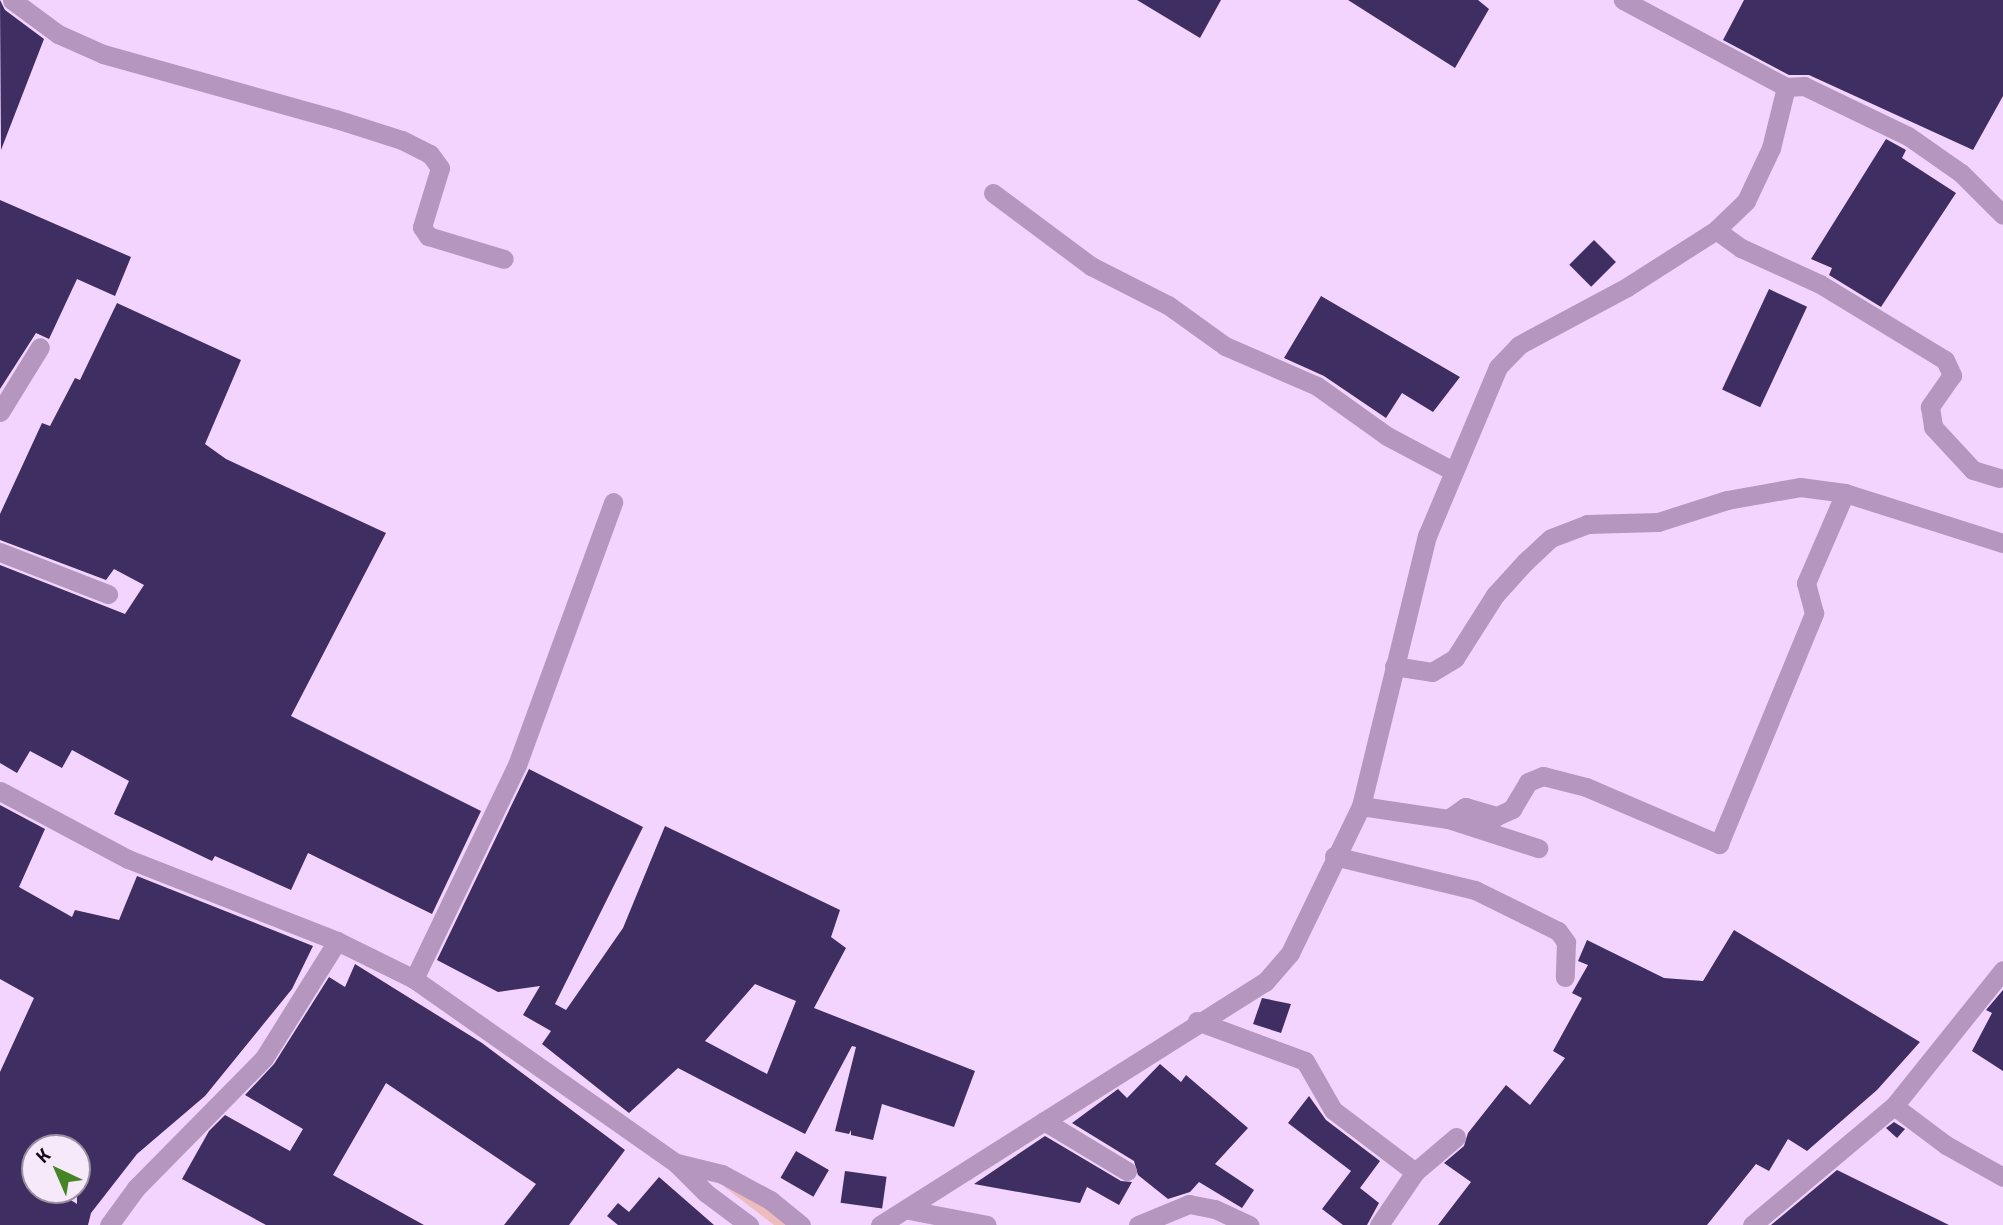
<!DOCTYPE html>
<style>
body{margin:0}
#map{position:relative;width:2003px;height:1225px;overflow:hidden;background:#f3d4fe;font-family:"Titillium Web",sans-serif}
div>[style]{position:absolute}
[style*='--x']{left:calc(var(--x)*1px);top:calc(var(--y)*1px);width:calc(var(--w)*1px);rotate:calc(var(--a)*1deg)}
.green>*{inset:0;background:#edbdbe}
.building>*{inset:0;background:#3f2e62;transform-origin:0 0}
.minor>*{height:19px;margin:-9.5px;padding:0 9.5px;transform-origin:9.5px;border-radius:9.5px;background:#b496bf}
span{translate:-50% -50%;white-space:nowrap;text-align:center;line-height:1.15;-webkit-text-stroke:7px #f5e9fa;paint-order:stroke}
.north{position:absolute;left:21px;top:1134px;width:70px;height:70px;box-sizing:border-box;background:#f5e9fa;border:2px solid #9b90a0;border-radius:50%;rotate:316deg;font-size:19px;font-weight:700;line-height:28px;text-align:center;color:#140a18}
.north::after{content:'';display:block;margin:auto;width:24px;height:32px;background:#468524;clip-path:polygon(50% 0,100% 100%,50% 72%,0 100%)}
</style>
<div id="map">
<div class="green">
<div style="clip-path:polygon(723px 1186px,765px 1205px,791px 1225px,774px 1225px)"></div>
</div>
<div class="building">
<div style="clip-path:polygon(0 0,5px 10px,44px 39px,1px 150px)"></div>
<div style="clip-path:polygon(1137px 0,1221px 0,1200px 38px)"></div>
<div style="clip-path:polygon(1348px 0,1478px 0,1489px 9px,1455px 68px)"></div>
<div style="clip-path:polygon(1744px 0,2003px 0,2003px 96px,1973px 150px,1809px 75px,1789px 75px,1723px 40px)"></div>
<div style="clip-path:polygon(1886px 139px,1906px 150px,1902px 158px,1956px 193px,1881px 307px,1829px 275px,1832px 268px,1811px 259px)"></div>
<div style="clip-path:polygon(0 200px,131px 257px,115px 296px,77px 279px,49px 339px,36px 333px,0 389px)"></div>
<div style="left:1594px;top:240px;width:31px;height:35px;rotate:45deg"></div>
<div style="left:1769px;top:289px;width:42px;height:111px;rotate:25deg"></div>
<div style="clip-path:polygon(1321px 296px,1460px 377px,1433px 412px,1402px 393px,1386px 418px,1324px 376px,1284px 358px)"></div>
<div style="clip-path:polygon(117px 303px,241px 360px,205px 444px,226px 459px,386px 533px,291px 716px,481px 811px,432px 914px,308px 853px,291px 890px,215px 856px,212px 861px,114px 814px,129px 781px,72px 750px,62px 768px,30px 751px,17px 773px,0 763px,0 565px,125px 614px,144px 585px,114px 569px,106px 580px,0 540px,0 514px,42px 423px,50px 426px,75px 378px,80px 380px)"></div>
<div style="clip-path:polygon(evenodd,529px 769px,643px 827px,555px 1004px,566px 1010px,623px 928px,665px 826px,840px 910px,831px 937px,846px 948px,814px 1008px,975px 1071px,954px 1127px,882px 1104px,873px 1140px,851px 1135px,851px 1130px,849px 1134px,835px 1131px,856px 1047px,852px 1046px,805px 1134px,678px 1068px,629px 1113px,542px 1044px,551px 1031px,523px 1015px,540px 986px,498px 992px,437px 960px,529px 769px,755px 984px,796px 1001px,767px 1074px,705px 1041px,755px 984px)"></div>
<div style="clip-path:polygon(evenodd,0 805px,45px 829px,19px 887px,72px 917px,75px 910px,119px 920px,137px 876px,313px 946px,292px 989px,205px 1096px,137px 1154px,91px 1213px,88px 1225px,0 1225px,0 1072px,34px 998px,0 979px,0 805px,35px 1148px,77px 1148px,77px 1204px,55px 1190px,35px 1190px,35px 1148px)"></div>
<div style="clip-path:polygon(1734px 930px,1920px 1042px,1877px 1090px,1807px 1151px,1788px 1139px,1769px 1171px,1756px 1164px,1707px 1225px,1438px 1225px,1471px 1182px,1444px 1163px,1464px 1146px,1468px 1133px,1506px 1085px,1530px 1105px,1565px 1058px,1553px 1051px,1582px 998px,1572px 993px,1588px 965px,1578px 961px,1587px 940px,1664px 978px,1703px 981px)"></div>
<div style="clip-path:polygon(355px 964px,482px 1043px,625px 1150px,569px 1225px,504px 1225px,536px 1184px,386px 1083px,333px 1175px,424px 1225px,266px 1225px,182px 1179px,209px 1131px,225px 1115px,290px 1151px,303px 1129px,245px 1095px,274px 1064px,329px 977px,345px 987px)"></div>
<div style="clip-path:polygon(2003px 990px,2003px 1071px,1972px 1051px,1992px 1013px,1986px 1010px)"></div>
<div style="clip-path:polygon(1262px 998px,1291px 1004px,1281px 1033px,1253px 1024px)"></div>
<div style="clip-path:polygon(1160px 1064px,1181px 1082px,1186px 1075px,1248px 1128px,1215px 1164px,1254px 1190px,1242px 1208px,1199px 1182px,1190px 1192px,1168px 1199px,1138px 1175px,1134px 1161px,1072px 1123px,1118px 1089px,1127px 1098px)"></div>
<div style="clip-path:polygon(1309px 1096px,1326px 1120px,1380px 1161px,1360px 1188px,1379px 1203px,1367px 1225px,1343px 1225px,1322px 1209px,1351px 1171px,1288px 1123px)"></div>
<div style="clip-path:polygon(1894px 1122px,1905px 1129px,1897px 1138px,1886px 1128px)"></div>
<div style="clip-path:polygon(1045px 1136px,1121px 1181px,1132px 1182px,1119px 1205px,1087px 1187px,1080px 1203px,974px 1184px)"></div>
<div style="left:796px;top:1151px;width:38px;height:31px;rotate:30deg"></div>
<div style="clip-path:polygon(1837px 1170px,1949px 1225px,1771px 1225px)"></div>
<div style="left:845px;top:1171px;width:42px;height:32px;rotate:8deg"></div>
<div style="clip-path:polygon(659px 1177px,714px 1225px,618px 1225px,607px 1216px,618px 1203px,629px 1212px)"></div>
</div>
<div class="minor">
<div style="--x:12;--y:0;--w:57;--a:36.5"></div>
<div style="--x:58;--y:34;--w:49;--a:24"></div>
<div style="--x:103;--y:54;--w:242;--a:15.6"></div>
<div style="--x:336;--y:119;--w:69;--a:17.7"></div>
<div style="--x:402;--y:140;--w:31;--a:27"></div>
<div style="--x:430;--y:154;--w:17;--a:54"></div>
<div style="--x:440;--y:168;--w:62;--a:107"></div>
<div style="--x:422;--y:227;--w:11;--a:56"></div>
<div style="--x:428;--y:236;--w:79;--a:16.8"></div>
<div style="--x:1786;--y:87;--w:18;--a:-3"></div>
<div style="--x:1804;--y:86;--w:115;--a:25.7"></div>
<div style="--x:1908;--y:136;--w:65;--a:34.9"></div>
<div style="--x:1961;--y:173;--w:59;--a:45"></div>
<div style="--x:993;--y:193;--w:122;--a:36.7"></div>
<div style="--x:1091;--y:266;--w:86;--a:26.9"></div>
<div style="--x:1168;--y:305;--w:70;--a:35.7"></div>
<div style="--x:1225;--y:346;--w:100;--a:23.5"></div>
<div style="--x:1317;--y:386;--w:86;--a:35.5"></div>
<div style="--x:1387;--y:436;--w:75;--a:27.9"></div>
<div style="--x:1716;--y:230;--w:31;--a:36"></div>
<div style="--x:1741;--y:248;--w:87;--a:24.5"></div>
<div style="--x:1820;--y:284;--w:146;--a:31.3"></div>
<div style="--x:1945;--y:360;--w:17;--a:65"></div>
<div style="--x:1952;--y:375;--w:39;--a:125"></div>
<div style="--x:1930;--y:407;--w:20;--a:81"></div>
<div style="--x:1933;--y:427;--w:59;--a:47.1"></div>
<div style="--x:1973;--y:470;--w:27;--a:17"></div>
<div style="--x:0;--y:412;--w:76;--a:-58.4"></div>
<div style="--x:0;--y:552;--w:116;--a:21.3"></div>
<div style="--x:1394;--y:666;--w:38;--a:9"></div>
<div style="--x:1432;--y:672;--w:27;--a:-31"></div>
<div style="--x:1455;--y:658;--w:75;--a:-57.6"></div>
<div style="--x:1495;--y:595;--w:45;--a:-47.7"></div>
<div style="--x:1525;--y:562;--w:35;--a:-43"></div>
<div style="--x:1551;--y:538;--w:39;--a:-21"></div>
<div style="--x:1587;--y:524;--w:71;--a:-1.6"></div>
<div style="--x:1658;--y:522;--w:72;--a:-17.7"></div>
<div style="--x:1727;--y:500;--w:74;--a:-10.1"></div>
<div style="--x:1800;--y:487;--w:45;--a:7.6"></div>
<div style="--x:1845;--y:493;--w:166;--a:17.6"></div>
<div style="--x:0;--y:791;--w:145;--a:28"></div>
<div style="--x:128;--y:859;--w:225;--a:21.4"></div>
<div style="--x:337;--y:941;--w:86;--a:26.3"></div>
<div style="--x:414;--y:979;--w:320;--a:35.1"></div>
<div style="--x:676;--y:1163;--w:42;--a:45"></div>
<div style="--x:706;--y:1193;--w:54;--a:36.7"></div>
<div style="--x:1361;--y:806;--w:88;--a:8.5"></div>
<div style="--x:1448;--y:819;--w:95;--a:17.9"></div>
<div style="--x:1448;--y:819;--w:21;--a:-35"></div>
<div style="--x:1465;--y:807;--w:33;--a:16"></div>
<div style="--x:1497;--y:816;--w:17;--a:-25"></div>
<div style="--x:1512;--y:809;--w:31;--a:-59"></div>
<div style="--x:1528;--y:782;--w:16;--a:-22"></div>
<div style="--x:1543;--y:776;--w:44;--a:14.3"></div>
<div style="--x:1586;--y:787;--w:145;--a:23.2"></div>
<div style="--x:1719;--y:844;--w:250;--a:-67.6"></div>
<div style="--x:1814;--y:613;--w:31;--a:-105"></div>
<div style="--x:1806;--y:583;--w:98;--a:-66.6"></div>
<div style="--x:1334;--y:856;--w:145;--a:13.6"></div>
<div style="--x:1475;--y:890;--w:93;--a:26.3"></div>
<div style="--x:1558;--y:931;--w:14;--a:54"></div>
<div style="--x:1566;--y:942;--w:35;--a:92"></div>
<div style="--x:414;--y:979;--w:237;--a:-64.3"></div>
<div style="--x:517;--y:765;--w:280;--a:-69.9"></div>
<div style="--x:1197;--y:1021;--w:115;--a:20.3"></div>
<div style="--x:1305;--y:1061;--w:56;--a:60.3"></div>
<div style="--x:1333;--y:1110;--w:103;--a:37.1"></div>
<div style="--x:1894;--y:1106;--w:65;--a:36.9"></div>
<div style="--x:1946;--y:1145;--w:65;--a:29.3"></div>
<div style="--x:1044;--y:1121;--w:97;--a:31.1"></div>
<div style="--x:677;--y:1163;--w:46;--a:13.7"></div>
<div style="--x:722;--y:1174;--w:55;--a:28.4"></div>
<div style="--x:770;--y:1200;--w:40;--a:39"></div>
<div style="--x:909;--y:1210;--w:79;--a:10.9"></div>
<div style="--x:109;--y:1225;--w:46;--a:-53.9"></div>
<div style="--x:136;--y:1188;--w:182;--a:-45.4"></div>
<div style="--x:264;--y:1058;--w:138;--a:-58"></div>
<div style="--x:880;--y:1225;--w:455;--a:-32.3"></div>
<div style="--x:1265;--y:982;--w:38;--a:-49"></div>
<div style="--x:1290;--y:953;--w:163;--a:-64.2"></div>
<div style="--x:1361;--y:806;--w:278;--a:-76.3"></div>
<div style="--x:1427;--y:536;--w:183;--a:-67.2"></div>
<div style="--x:1498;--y:367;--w:30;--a:-46"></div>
<div style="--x:1519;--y:345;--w:123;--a:-28.2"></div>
<div style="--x:1627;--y:287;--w:106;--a:-32.6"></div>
<div style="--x:1716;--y:230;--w:42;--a:-44"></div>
<div style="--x:1746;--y:201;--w:59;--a:-64.7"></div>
<div style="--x:1771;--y:148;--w:63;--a:-76.2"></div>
<div style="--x:1786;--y:87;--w:185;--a:-151.9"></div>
<div style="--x:1138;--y:1225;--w:55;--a:-22.4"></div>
<div style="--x:1189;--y:1204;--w:26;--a:11"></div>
<div style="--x:1215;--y:1209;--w:38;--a:25"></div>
<div style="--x:1379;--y:1225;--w:64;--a:-55.8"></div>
<div style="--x:1415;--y:1172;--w:54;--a:-40.5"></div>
<div style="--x:1752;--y:1225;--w:185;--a:-40"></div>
<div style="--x:1894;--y:1106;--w:174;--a:-51.3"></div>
</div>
<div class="north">K</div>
</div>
